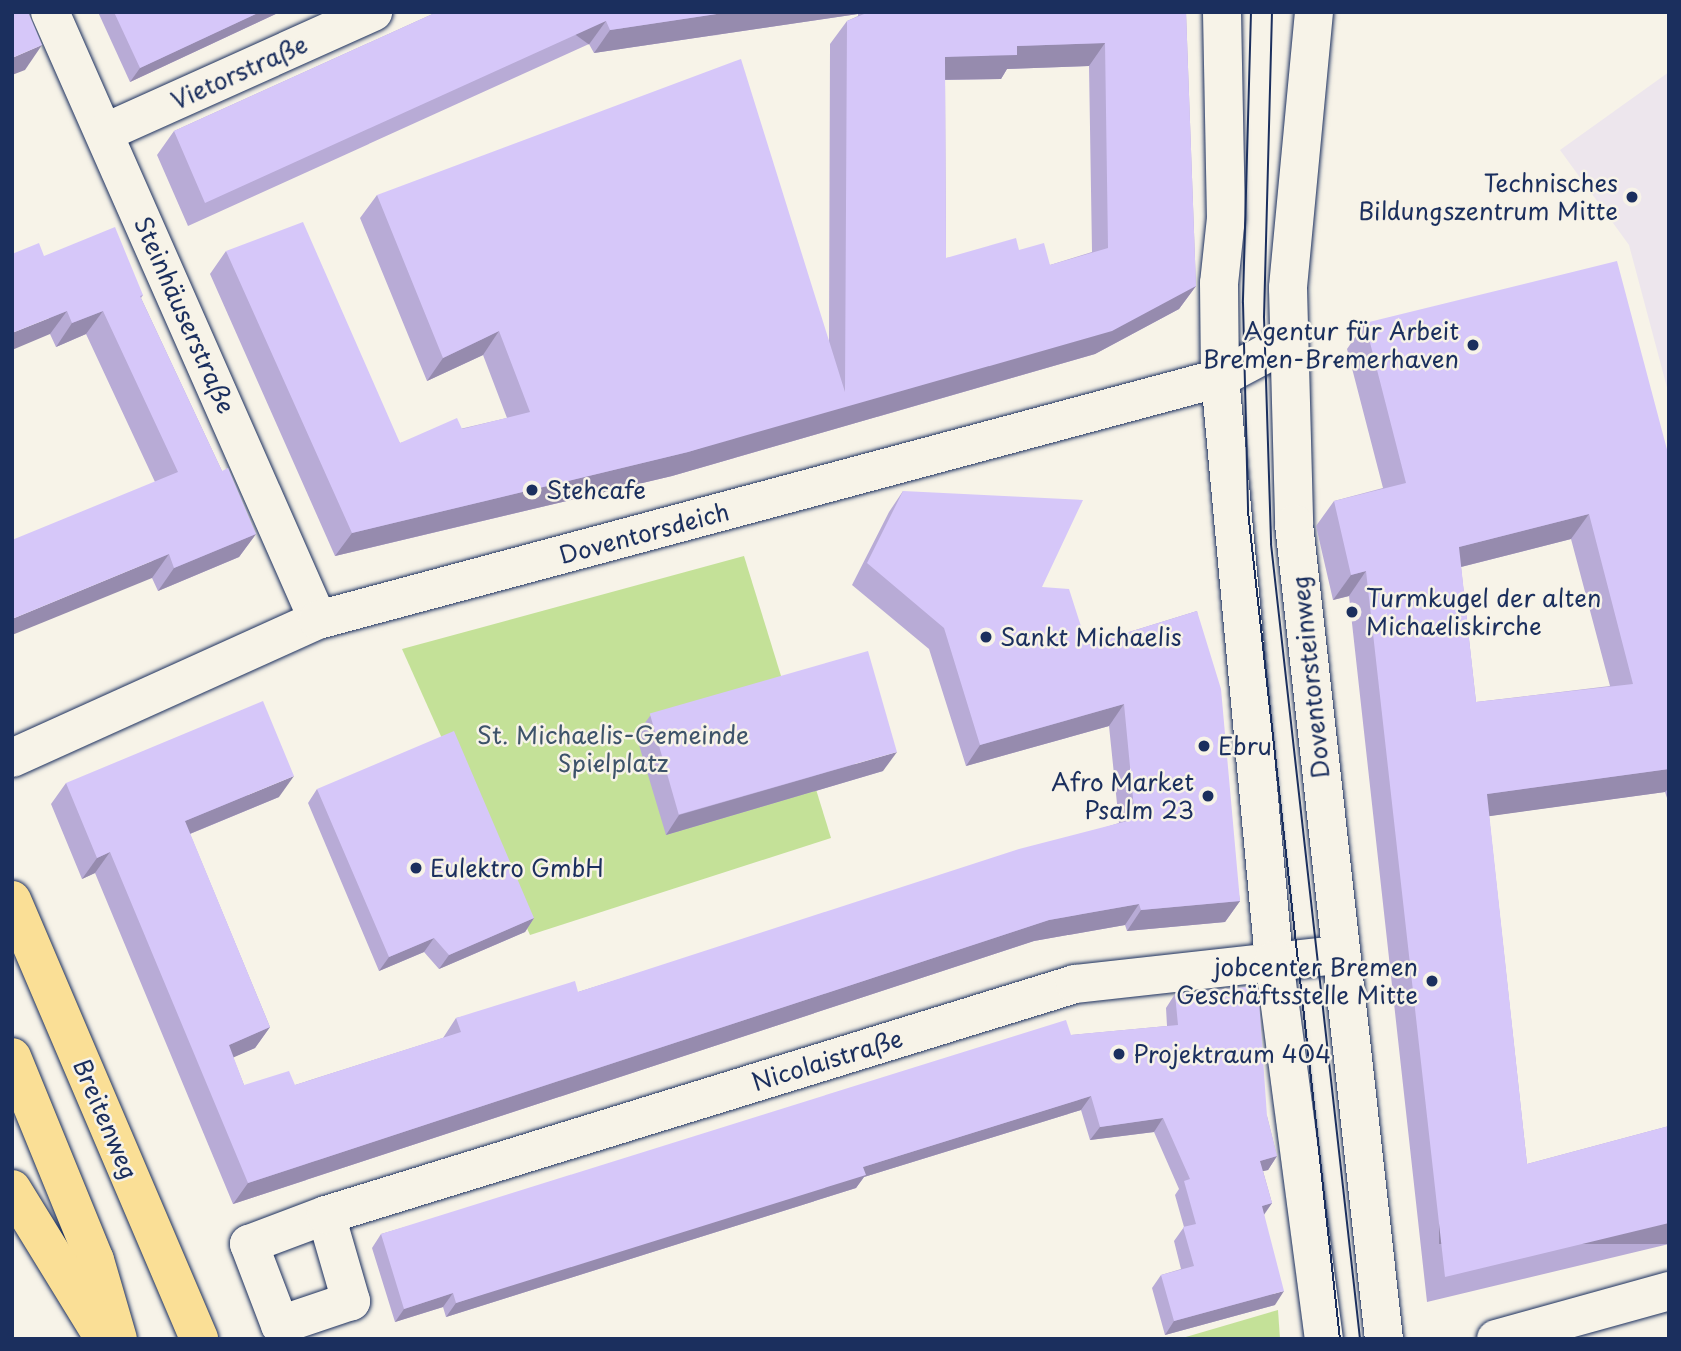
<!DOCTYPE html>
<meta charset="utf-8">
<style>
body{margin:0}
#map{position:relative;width:1681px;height:1351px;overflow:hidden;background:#f7f3e8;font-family:"Playpen Sans",sans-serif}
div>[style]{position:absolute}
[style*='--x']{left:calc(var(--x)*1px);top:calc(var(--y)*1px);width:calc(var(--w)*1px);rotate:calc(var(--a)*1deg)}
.built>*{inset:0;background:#ede6ed}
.green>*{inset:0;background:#c4e198}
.roads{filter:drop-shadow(0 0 2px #1b2f5e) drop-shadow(0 0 2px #1b2f5e)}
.minor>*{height:38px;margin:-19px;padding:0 19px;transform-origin:19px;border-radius:19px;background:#f7f3e8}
.tertiary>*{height:38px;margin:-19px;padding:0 19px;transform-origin:19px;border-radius:19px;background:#f7f3e8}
.trunk>*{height:38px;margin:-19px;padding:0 19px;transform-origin:19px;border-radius:19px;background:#fadf96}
.tram>*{height:2px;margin:-1px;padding:0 1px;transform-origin:1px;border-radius:1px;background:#1b2f5e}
.wall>*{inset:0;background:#b8abd6}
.shaded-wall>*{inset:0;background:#968bae;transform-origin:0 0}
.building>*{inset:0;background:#d6c7f9;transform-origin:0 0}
.dots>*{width:19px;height:19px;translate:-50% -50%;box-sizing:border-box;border:4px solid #f7f3e8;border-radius:50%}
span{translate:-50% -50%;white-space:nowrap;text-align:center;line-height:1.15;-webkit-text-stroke:5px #f7f3e8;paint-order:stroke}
.street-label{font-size:24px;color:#1b2f5e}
.poi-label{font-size:24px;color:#1b2f5e}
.right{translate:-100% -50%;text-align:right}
.left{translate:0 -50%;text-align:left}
.park-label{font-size:24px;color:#3d536a}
.frame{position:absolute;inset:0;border:14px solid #1b2f5e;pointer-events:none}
</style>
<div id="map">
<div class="built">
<div style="clip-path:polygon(1669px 72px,1669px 395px,1629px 245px,1560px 150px)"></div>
</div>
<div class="green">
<div style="clip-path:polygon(744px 556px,831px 838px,530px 935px,402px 649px)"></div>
<div style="clip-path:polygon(1278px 1310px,1280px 1339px,1179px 1339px)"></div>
</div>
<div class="roads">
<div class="minor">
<div style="--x:50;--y:12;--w:664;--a:66.21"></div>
<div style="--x:106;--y:132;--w:293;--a:-24.2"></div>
<div style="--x:12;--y:758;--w:336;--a:-24.3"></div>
<div style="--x:318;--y:620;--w:934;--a:-15.02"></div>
<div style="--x:1220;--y:378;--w:77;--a:-27.9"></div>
<div style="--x:326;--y:1215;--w:90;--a:73.8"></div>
<div style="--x:351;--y:1301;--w:75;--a:161.3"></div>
<div style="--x:280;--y:1325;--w:87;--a:-110.9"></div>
<div style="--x:249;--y:1244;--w:82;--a:-20.6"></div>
<div style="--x:326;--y:1215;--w:784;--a:-17.14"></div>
<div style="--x:1075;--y:984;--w:266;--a:-6.3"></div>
<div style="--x:1496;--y:1339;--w:180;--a:-15.5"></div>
</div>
<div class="tertiary">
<div style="--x:1222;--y:12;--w:206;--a:88.9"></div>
<div style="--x:1226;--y:218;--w:65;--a:96.1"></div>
<div style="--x:1219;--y:283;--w:95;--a:89.4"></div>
<div style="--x:1220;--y:378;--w:584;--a:84.7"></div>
<div style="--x:1274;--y:960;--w:382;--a:82.5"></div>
<div style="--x:1314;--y:12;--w:277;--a:95.4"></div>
<div style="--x:1288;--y:288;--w:236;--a:88.5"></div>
<div style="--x:1294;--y:524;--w:820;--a:83.7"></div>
</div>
<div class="trunk">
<div style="--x:12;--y:900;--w:477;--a:66.9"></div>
<div style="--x:12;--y:1057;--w:219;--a:67.8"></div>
<div style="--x:95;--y:1260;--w:82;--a:73.8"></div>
<div style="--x:12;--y:1189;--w:174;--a:58.4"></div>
</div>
</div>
<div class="tram">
<div style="--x:1251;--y:12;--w:291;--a:91.6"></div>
<div style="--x:1243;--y:303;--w:208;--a:88.6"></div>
<div style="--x:1248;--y:511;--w:833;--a:83.66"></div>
<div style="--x:1272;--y:12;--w:305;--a:91.5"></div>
<div style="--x:1264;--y:317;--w:227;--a:88.2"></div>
<div style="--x:1271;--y:544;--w:800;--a:83.61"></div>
</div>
<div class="wall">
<div style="clip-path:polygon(98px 12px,280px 12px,130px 82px)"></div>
<div style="clip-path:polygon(evenodd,437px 12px,1186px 12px,1196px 286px,1179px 309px,1095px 354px,672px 476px,335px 556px,210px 274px,226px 251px,400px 443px,507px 418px,483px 355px,427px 381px,360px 218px,377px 195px,829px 341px,830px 44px,847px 21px,858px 16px,858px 14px,594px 53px,589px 44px,188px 226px,157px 155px,174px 131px,437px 12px,1089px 66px,1092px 252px,1050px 265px,1019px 250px,946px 258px,945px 80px,1001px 79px,1007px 69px,1089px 66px)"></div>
<div style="clip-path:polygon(44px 256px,143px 295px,141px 298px,222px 471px,256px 534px,239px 557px,158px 591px,152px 578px,155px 482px,86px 334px,56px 347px,50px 334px)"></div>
<div style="clip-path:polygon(evenodd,1365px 323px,1669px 457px,1669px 804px,1665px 792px,1489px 816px,1527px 1164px,1669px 1126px,1669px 1244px,1427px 1302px,1349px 596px,1333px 600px,1316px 526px,1334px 501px,1383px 488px,1347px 349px,1365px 323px,1571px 539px,1610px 686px,1476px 702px,1461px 567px,1571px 539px)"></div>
<div style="clip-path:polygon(903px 491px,1042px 587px,1087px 645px,1197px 611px,1240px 901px,1225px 922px,1127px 931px,1125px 925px,1034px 941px,233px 1204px,95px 873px,82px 879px,51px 804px,66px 783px,279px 797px,190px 834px,270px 1027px,255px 1048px,233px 1057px,244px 1085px,295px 1085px,443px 1038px,456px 1018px,578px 992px,1119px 823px,1109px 726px,966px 766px,929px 649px,852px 585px,889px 512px)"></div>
<div style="clip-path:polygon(650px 716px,883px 771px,666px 835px,636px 735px)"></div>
<div style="clip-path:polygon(317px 789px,534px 918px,525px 932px,439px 969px,424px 952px,379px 971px,308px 803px)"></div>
<div style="clip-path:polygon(1175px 994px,1267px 1116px,1277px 1156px,1268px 1170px,1263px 1171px,1272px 1203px,1264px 1215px,1275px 1305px,1165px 1335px,1152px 1288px,1161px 1275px,1181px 1269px,1174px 1241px,1184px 1227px,1175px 1195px,1179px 1189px,1154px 1132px,1090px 1140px,1081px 1110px,864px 1177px,856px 1188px,446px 1317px,443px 1307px,395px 1322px,372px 1248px,381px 1234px,1071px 1035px,1167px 1026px,1166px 1008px)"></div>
</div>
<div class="shaded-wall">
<div style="clip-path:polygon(260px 12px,280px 12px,130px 82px,140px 68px)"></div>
<div style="clip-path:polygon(730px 12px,859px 12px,858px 14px,594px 53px,610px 30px)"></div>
<div style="left:606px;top:21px;width:29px;height:440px;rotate:126deg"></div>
<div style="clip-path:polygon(1105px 43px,1089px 66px,1007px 69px,1001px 79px,928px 80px,945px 57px,1017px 46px)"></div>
<div style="clip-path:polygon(42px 45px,25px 70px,12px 75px,12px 58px)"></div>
<div style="clip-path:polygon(1196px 286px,1179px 309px,1095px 354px,672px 476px,335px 556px,352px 533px,688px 452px)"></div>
<div style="clip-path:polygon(67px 311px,50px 334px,12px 350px,12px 333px)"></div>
<div style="clip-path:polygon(103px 311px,86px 334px,56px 347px,72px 323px)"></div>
<div style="clip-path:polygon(499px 331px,483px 355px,427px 381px,443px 358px)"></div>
<div style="clip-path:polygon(1589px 514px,1571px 539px,1441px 572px,1459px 547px)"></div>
<div style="clip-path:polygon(256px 534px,239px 557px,158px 591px,174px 568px)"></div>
<div style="clip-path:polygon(169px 554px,152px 578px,12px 635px,12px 619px)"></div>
<div style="clip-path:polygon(1366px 571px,1349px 596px,1333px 600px,1351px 575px)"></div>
<div style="clip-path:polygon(1124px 704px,1109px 726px,966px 766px,980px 745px)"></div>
<div style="clip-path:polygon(897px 752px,883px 771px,666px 835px,679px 815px)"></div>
<div style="clip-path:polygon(1669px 769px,1669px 788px,1665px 792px,1469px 819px,1487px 794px)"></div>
<div style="clip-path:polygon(294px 776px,279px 797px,170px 842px,185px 821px)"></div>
<div style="clip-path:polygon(110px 852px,95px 873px,82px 879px,97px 858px)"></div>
<div style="clip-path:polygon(1240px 901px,1225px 922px,1127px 931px,1141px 910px)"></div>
<div style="clip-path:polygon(1139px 904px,1125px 925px,1034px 941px,233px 1204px,248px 1183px,1049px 920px)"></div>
<div style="clip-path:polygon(534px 918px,525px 932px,439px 969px,449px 955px)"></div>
<div style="clip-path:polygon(434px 938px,424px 952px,379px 971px,389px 957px)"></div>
<div style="clip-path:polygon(270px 1027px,255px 1048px,214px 1066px,229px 1045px)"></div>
<div style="clip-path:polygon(1091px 1096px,1081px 1110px,864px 1177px,856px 1188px,446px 1317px,456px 1303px,863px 1167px)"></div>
<div style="clip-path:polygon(1163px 1118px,1154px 1132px,1090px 1140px,1100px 1127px)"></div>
<div style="clip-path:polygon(1277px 1156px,1268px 1170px,1251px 1174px,1260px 1161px)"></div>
<div style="clip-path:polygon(1272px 1203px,1262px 1217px,1262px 1206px)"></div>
<div style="left:1669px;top:1223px;width:21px;height:230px;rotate:90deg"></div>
<div style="clip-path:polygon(1284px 1291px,1275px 1305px,1165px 1335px,1174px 1321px)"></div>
<div style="clip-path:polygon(453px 1293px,443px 1307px,395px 1322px,404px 1309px)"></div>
</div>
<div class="building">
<div style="clip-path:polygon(12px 12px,28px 12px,42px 45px,12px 58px)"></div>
<div style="clip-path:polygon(114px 12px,260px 12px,140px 68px)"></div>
<div style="clip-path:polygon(437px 12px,730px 12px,610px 30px,606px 21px,205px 203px,174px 131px)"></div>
<div style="clip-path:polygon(evenodd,869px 12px,1186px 12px,1196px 286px,1112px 331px,688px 452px,352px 533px,226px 251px,303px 222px,400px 443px,457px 418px,462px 429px,530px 412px,499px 331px,443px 358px,377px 195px,741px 59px,845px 392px,847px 21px,869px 12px,1105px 43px,1108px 248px,1050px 265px,1044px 243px,1019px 250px,1016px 238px,946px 258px,945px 57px,1017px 55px,1017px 46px,1105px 43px)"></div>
<div style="clip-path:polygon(115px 227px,143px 295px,140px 296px,222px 471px,228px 468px,256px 534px,174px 568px,169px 554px,12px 619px,12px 540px,178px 472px,103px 311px,72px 323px,67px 311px,12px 333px,12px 254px,39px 243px,44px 256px)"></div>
<div style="clip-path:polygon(evenodd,1617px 261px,1669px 457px,1669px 769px,1487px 794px,1527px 1164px,1669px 1126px,1669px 1223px,1445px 1277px,1366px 571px,1351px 575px,1334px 501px,1406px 483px,1365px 323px,1617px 261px,1589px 514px,1633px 684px,1476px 702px,1459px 547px,1589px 514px)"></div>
<div style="clip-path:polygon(903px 491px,1083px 500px,1042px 587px,1069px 589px,1087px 645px,1197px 611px,1221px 689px,1240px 901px,1141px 910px,1139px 904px,1049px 920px,248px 1183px,110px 852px,97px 858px,66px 783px,263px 701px,294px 776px,185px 821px,270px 1027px,229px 1045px,244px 1085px,289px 1071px,295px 1085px,461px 1032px,456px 1018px,475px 1012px,575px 981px,578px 992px,1019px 849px,1135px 819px,1124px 704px,980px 745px,944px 628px,867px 563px)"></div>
<div style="left:868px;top:651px;width:105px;height:227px;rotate:74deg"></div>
<div style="clip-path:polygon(454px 731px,534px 918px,449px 955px,434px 938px,389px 957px,317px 789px)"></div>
<div style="clip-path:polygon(1258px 986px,1267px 1116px,1277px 1156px,1260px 1161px,1272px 1203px,1262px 1206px,1284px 1291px,1174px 1321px,1161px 1275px,1194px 1266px,1183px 1227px,1196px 1224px,1184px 1181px,1190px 1179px,1163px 1118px,1100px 1127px,1091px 1096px,863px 1167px,866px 1175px,456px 1303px,453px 1293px,404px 1309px,381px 1234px,1066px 1020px,1071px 1035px,1178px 1025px,1175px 994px)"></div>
</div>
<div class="dots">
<div style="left:1632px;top:197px;background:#1b2f5e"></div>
<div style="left:1473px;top:345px;background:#1b2f5e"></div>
<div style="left:532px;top:490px;background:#1b2f5e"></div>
<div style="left:1352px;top:612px;background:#1b2f5e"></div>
<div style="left:986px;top:637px;background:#1b2f5e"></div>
<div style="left:1204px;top:746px;background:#1b2f5e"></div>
<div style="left:1208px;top:796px;background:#1b2f5e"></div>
<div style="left:416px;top:868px;background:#1b2f5e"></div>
<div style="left:1432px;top:981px;background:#1b2f5e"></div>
<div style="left:1119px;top:1054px;background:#1b2f5e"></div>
</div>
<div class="street-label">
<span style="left:239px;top:72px;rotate:-24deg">Vietorstraße</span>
<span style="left:185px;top:315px;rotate:66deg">Steinhäuserstraße</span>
<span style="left:644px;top:533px;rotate:-15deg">Doventorsdeich</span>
<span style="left:1310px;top:677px;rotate:-96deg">Doventorsteinweg</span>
<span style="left:827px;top:1060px;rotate:-17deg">Nicolaistraße</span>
<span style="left:106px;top:1119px;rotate:67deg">Breitenweg</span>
</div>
<div class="poi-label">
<span class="right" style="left:1618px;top:197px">Technisches<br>Bildungszentrum Mitte</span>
<span class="right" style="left:1459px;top:345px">Agentur für Arbeit<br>Bremen-Bremerhaven</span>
<span class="left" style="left:546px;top:490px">Stehcafe</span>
<span class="left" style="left:1366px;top:612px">Turmkugel der alten<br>Michaeliskirche</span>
<span class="left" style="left:1000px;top:637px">Sankt Michaelis</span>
<span class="left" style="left:1218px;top:746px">Ebru</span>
<span class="right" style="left:1194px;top:796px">Afro Market<br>Psalm 23</span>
<span class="left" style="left:430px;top:868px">Eulektro GmbH</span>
<span class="right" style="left:1418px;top:981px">jobcenter Bremen<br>Geschäftsstelle Mitte</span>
<span class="left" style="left:1133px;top:1054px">Projektraum 404</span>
</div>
<div class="park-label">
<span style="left:613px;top:749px">St. Michaelis-Gemeinde<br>Spielplatz</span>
</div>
<div class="frame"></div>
</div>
